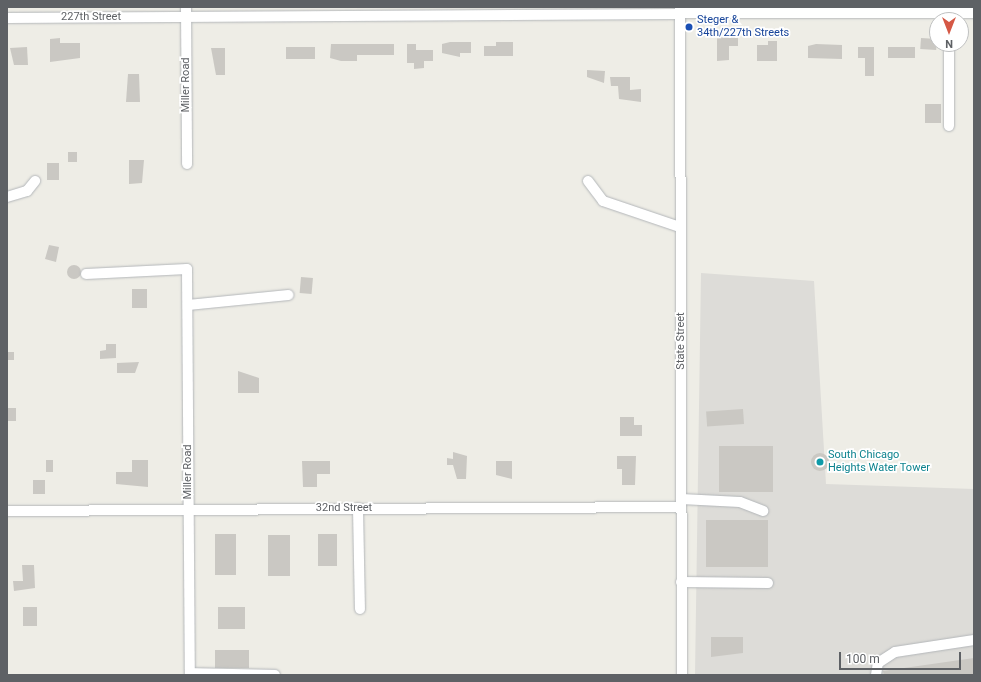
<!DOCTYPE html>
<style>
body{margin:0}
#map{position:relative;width:981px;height:682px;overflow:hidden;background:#eeede6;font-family:Roboto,sans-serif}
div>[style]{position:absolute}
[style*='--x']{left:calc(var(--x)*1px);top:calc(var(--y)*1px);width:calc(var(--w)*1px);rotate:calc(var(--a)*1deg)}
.industrial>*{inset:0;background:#dddcd8}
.building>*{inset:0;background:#cac8c3;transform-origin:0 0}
.round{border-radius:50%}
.roads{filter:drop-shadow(0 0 1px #b3b6b9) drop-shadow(0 0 1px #b3b6b9)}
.minor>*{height:10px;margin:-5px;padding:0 5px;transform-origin:5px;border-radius:5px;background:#fff}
.dots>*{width:11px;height:11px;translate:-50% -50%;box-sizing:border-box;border:2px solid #fff;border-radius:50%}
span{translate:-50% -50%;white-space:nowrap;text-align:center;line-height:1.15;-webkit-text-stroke:3.5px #fff;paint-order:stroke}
.street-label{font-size:11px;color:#5e6165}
.transit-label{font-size:11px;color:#164399}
.left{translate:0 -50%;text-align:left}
.culture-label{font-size:11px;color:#0d838f}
.frame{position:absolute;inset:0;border:8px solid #5e6165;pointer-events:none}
.north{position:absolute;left:929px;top:12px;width:40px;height:40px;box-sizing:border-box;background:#fff;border:1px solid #bfc0c1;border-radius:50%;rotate:180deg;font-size:11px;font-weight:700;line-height:16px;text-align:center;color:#5e6165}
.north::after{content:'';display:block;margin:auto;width:14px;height:18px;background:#d55845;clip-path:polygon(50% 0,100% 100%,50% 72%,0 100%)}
.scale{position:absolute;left:839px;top:652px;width:122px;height:18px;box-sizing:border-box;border:2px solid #5e6165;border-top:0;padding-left:5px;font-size:12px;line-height:14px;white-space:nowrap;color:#5e6165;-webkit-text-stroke:3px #fff;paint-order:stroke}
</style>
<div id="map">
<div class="industrial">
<div style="clip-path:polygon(701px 273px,814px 281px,826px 484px,974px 489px,974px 675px,695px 675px)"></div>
</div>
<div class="building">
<div style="clip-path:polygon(738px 36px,738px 46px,729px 46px,729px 60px,717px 61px,717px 37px)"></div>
<div style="clip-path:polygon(60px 38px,60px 43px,80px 43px,80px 58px,50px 62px,50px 39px)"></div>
<div style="left:921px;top:38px;width:16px;height:11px;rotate:4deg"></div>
<div style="clip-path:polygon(768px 41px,777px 41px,777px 61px,757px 61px,757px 45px,768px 45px)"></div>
<div style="clip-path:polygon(450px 42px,471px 42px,471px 53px,460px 53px,460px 57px,442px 53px,442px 44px)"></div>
<div style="clip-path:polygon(496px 42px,513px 42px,513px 56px,484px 56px,484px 46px,496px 46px)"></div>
<div style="clip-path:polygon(331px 44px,394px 44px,394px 55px,357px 55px,357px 61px,341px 61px,330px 58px)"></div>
<div style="clip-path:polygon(407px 44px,416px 44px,416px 50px,433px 50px,433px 61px,424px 61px,424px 68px,414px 69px,414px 63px,407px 63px)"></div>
<div style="clip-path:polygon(816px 44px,842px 45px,842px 59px,808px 58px,808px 46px)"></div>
<div style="clip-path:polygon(27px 47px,28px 65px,14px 65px,10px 48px)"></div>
<div style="left:286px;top:47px;width:29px;height:12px"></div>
<div style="clip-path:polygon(858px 47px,874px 47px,874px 76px,865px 76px,865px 58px,858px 58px)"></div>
<div style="left:888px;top:47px;width:27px;height:11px"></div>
<div style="clip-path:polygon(211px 48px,225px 48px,225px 75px,216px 75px)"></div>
<div style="clip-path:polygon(587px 70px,605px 71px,604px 83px,587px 77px)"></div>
<div style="clip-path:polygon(128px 74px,139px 74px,140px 102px,126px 102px)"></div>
<div style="clip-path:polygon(610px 77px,630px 77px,630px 90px,641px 89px,641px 102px,619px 99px,618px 86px,611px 86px)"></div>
<div style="left:925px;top:104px;width:16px;height:19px"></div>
<div style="left:68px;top:152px;width:9px;height:10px"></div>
<div style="clip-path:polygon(129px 160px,144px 160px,142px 183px,129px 184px)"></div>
<div style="left:47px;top:163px;width:12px;height:17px"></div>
<div style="clip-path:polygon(49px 245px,59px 247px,56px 262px,45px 259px)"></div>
<div class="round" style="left:67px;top:265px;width:14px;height:14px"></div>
<div style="left:301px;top:277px;width:12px;height:16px;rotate:5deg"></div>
<div style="left:147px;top:289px;width:19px;height:15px;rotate:90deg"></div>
<div style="clip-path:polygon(106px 344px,116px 344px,116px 358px,100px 359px,100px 351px,106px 350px)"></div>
<div style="left:7px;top:352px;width:7px;height:8px"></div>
<div style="clip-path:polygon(139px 362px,135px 373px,117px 373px,117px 363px)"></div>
<div style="clip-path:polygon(238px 371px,259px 378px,259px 393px,238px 393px)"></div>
<div style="left:7px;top:408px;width:9px;height:13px"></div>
<div style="left:743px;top:409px;width:15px;height:37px;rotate:86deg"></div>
<div style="clip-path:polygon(620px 417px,634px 417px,634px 425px,642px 425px,642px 436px,620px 436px)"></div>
<div style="left:773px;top:446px;width:46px;height:54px;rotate:90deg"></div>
<div style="clip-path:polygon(453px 452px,467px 456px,466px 479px,457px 479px,453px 465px,447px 465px,447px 458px,453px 459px)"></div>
<div class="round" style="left:811px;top:453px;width:18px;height:18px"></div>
<div style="clip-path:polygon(617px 456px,636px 456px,635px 485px,622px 485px,622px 469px,617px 469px)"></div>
<div style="left:46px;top:460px;width:7px;height:12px"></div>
<div style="clip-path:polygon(132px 460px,148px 460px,148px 487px,116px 484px,116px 472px,132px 472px)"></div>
<div style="clip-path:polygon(302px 461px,330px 461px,330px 474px,317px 474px,317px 487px,303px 487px)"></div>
<div style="clip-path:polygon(496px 461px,512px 461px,512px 479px,496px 475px)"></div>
<div style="left:33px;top:480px;width:12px;height:14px"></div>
<div style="left:768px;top:520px;width:47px;height:62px;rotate:90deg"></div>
<div style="left:215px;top:534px;width:21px;height:41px"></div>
<div style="left:318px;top:534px;width:19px;height:32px"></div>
<div style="left:268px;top:535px;width:22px;height:41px"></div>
<div style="clip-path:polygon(22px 565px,34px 565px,35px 588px,14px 591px,13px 581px,23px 581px)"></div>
<div style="left:23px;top:607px;width:14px;height:19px"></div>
<div style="left:218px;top:607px;width:27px;height:22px"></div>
<div style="clip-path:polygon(711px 637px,743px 637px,743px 653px,711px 657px)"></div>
<div style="left:249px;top:650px;width:18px;height:34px;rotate:90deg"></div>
<div style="clip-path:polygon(974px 658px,974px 675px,884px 675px,883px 671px)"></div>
</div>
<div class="roads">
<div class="minor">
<div style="--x:186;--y:7;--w:157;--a:89.6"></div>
<div style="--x:680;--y:7;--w:668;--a:89.83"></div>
<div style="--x:680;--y:13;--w:294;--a:0"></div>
<div style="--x:7;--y:18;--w:673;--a:-0.34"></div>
<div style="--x:949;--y:126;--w:82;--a:-90"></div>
<div style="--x:588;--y:181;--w:25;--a:53"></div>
<div style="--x:603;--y:201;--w:81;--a:18.7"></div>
<div style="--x:7;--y:197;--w:21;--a:-17"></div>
<div style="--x:27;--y:191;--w:13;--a:-51"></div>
<div style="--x:86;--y:274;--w:101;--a:-2.8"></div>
<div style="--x:187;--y:269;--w:406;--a:89.6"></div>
<div style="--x:188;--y:305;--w:101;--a:-5.7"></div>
<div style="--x:681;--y:499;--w:59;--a:2.9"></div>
<div style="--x:740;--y:502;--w:25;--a:21"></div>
<div style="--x:358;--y:508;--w:101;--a:88.9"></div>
<div style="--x:7;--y:511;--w:674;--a:-0.34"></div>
<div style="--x:681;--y:582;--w:87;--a:0.7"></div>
<div style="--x:190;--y:673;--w:85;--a:1.3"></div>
<div style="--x:876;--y:675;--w:12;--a:-81"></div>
<div style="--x:878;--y:663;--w:20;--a:-33"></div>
<div style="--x:895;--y:652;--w:80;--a:-8.6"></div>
</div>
</div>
<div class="dots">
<div style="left:689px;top:27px;background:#1a4fb4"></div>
<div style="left:820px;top:462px;background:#0f9aa8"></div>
</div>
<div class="street-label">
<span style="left:91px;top:17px">227th Street</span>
<span style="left:186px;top:85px;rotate:-90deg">Miller Road</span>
<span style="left:681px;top:341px;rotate:-90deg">State Street</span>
<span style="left:188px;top:472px;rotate:-90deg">Miller Road</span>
<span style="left:344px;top:508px">32nd Street</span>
</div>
<div class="transit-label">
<span class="left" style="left:697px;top:27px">Steger &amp;<br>34th/227th Streets</span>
</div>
<div class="culture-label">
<span class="left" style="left:828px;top:462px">South Chicago<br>Heights Water Tower</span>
</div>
<div class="frame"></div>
<div class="north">N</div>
<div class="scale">100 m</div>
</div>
